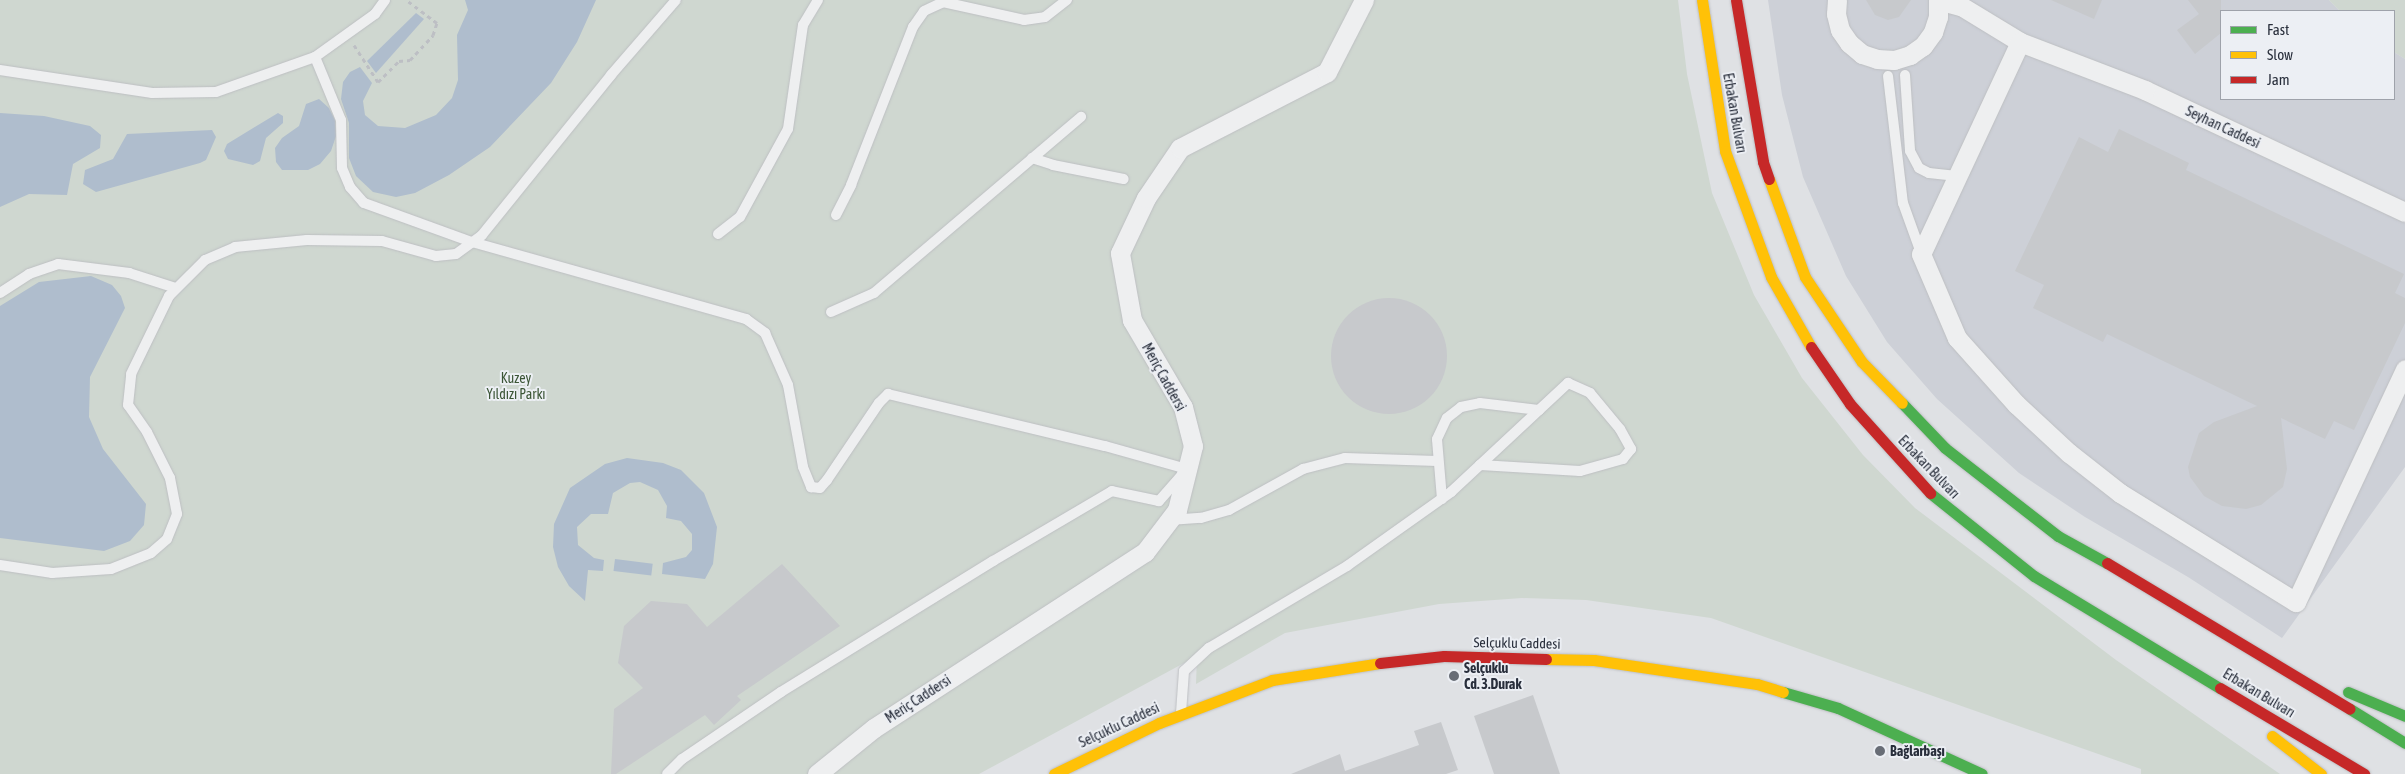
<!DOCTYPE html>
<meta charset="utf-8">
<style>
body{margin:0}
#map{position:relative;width:2405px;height:774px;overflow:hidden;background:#dfe1e4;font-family:"Asap Condensed",sans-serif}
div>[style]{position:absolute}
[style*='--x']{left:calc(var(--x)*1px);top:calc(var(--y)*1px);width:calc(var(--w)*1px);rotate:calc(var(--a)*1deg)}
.built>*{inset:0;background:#cdd0d7}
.green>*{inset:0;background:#cfd7d0}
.water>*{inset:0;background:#afbdcd;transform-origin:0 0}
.building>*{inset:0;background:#c7c9cc}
.round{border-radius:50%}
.path>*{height:3px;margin-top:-1.5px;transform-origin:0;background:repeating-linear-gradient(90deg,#bdbfc4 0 4px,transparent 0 8px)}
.roads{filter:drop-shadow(0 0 1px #bdbfc2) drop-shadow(0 0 1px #bdbfc2)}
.lane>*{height:10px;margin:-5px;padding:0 5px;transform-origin:5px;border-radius:5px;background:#eeeff0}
.street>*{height:19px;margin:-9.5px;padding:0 9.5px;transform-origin:9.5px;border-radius:9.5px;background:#eeeff0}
.fast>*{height:11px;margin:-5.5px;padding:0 5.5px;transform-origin:5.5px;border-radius:5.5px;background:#4caf50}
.slow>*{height:11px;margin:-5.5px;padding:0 5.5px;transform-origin:5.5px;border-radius:5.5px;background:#ffc107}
.jam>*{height:11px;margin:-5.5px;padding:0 5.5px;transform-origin:5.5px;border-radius:5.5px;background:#c62828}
.dots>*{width:14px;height:14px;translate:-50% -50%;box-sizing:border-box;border:2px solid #eceff4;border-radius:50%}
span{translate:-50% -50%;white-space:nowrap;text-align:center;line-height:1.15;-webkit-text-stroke:4px #eceff4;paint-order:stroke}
.street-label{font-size:14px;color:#282e3b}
.park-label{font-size:14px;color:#3b5536}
.poi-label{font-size:14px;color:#282e3b;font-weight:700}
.left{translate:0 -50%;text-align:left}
.legend{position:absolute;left:2220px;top:10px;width:175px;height:90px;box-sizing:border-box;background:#eceff4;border:1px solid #9ea2aa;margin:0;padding:6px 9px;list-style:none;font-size:15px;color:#282e3b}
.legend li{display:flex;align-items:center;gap:10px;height:25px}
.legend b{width:25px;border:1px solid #9ea2aa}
</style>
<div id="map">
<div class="built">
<div style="clip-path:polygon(1768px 0,2329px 0,2340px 11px,2221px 11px,2221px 99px,2394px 99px,2394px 52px,2405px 59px,2405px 467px,2282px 638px,2188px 577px,2085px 517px,2019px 473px,1937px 399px,1887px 342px,1846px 276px,1803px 177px,1782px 95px)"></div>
</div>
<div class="green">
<div style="clip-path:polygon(0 0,1678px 0,1687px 74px,1712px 193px,1754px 295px,1802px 378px,1863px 455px,1915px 508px,2116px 660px,2280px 774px,2141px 774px,2141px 769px,1711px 618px,1586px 600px,1522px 598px,1439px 604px,1285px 633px,1196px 684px,1197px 656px,979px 774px,0 774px)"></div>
<div style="clip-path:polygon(2329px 0,2405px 0,2405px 59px,2394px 52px,2394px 11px,2340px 11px)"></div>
</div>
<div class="water">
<div style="clip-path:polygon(465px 0,596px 0,577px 42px,551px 83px,490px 147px,449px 175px,415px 193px,396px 197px,373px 192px,356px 176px,349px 158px,349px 123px,341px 99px,343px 82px,350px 72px,360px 67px,372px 83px,363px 101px,365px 115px,378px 126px,405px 128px,436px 115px,452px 98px,458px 80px,457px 35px,468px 10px)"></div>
<div style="clip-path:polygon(416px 13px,424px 19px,376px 73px,367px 61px)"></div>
<div style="clip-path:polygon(319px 99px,329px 108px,335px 120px,336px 136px,331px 151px,320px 164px,308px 170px,282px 170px,276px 162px,275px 148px,282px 138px,299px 126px,306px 104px)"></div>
<div style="clip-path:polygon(0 113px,44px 116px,90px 126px,101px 135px,100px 148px,73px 164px,67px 195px,29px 194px,0 207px)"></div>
<div style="clip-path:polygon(278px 113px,283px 116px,283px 123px,266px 138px,260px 161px,253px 165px,228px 159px,224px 151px,227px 144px)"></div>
<div style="clip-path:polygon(212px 130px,216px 137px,206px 160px,200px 163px,96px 192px,83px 184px,85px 170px,113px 159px,127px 134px)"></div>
<div style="clip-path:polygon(91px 276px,112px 285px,121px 296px,125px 308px,90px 377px,89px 417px,103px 449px,146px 504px,144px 525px,130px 541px,104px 551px,0 538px,0 306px,39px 282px)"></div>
<div style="clip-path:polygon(627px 458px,663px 463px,681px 470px,704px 493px,717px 527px,713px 564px,705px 579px,662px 574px,663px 563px,686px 557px,692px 550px,692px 534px,681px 521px,666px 518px,667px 506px,658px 490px,640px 482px,630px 483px,613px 493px,608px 514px,591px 514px,577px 527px,578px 545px,594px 558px,604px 560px,603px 571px,588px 570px,585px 601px,569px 586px,558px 567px,553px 547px,554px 524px,570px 488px,605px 464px)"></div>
<div style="left:615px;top:559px;width:38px;height:12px;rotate:7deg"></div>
</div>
<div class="building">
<div style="clip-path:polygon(1866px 0,1911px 0,1899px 17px,1888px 20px,1875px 15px)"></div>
<div style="clip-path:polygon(2051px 0,2102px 0,2094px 19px)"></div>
<div style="clip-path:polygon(2188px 0,2221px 0,2221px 33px,2195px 54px,2177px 30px,2199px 14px)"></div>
<div style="clip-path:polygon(2119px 129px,2189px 163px,2186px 170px,2404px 274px,2395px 293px,2405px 298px,2405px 323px,2354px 430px,2334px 421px,2325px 439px,2281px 418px,2287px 469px,2283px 487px,2261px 505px,2246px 509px,2222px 506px,2204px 496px,2190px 477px,2188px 467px,2199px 433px,2214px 422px,2257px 406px,2107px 334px,2103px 342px,2033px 308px,2044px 285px,2015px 271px,2079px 137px,2108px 152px)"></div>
<div class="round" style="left:1331px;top:298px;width:116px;height:116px"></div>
<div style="clip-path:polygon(782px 564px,840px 626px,737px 696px,741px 700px,714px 725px,705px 715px,616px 774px,611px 774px,614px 709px,643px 688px,618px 663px,624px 626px,651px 601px,687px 604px,707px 627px)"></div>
<div style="clip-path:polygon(1533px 695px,1560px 774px,1494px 774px,1474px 716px)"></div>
<div style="clip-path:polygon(1441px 722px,1458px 770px,1446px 774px,1291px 774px,1340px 754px,1345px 771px,1419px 745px,1414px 731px)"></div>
</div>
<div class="path">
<div style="--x:354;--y:45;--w:44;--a:57"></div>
<div style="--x:378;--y:82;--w:30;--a:-45"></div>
<div style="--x:399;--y:61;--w:11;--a:-5"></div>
<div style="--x:410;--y:60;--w:34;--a:-47"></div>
<div style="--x:433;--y:35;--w:13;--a:-72"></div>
<div style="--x:437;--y:23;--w:38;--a:-143"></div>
</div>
<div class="roads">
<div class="lane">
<div style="--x:315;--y:57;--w:68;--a:67.6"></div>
<div style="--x:341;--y:120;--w:48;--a:88.8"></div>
<div style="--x:342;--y:168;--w:21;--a:67"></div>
<div style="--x:350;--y:187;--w:21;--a:49"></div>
<div style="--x:364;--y:203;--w:115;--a:19.9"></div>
<div style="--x:472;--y:242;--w:285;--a:15.7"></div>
<div style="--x:746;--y:319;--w:24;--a:36"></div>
<div style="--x:765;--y:333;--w:57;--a:66.1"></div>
<div style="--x:788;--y:385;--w:83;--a:79.6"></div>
<div style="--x:803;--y:467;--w:22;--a:68"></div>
<div style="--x:811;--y:487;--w:9;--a:6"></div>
<div style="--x:820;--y:488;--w:11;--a:-49"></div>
<div style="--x:827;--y:480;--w:93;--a:-56"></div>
<div style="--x:879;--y:403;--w:13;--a:-45"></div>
<div style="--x:888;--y:394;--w:223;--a:13.5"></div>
<div style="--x:1105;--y:446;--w:85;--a:15.7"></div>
<div style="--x:1187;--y:469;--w:43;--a:131.2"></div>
<div style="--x:1159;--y:501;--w:48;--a:-168"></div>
<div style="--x:1112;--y:491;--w:138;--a:149.5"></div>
<div style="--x:993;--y:561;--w:249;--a:148.3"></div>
<div style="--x:781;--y:692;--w:120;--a:145.9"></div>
<div style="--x:682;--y:759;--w:21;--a:135"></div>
<div style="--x:0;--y:70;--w:154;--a:8.6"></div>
<div style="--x:152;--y:93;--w:64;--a:-0.9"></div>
<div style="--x:216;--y:92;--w:105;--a:-19.5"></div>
<div style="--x:315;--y:57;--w:74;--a:-35.6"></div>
<div style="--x:375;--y:14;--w:17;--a:-54"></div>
<div style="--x:1905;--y:75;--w:76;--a:86.2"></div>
<div style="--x:1910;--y:151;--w:19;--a:62"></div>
<div style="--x:1919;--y:168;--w:11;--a:27"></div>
<div style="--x:1929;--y:173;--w:28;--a:6"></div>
<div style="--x:1888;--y:76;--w:128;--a:83.3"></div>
<div style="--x:1903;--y:203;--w:53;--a:70.2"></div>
<div style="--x:1032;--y:158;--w:22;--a:18"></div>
<div style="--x:1053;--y:165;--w:72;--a:11.2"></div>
<div style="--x:836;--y:215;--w:34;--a:-63"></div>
<div style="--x:851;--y:185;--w:170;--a:-68.6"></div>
<div style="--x:913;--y:27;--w:19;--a:-55"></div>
<div style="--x:924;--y:11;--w:21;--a:-25"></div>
<div style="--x:943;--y:2;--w:83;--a:12.5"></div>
<div style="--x:1024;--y:20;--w:21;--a:-8"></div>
<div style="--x:1045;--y:17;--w:28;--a:-38"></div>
<div style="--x:718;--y:234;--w:28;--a:-38"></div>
<div style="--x:740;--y:217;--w:100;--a:-61.4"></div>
<div style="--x:788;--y:129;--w:105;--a:-81.8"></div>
<div style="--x:803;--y:25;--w:29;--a:-59"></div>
<div style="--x:0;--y:293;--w:35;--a:-33"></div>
<div style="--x:29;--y:274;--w:31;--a:-19"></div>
<div style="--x:58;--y:264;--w:72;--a:7.2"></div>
<div style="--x:129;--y:273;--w:49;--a:17.7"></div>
<div style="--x:831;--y:312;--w:47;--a:-23.8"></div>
<div style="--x:874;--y:293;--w:272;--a:-40.4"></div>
<div style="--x:1442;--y:499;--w:60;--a:-94.8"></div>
<div style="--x:1437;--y:439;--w:23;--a:-65"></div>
<div style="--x:1447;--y:418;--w:18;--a:-38"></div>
<div style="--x:1461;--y:407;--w:19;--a:-12"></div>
<div style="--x:1480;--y:403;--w:59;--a:6.8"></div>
<div style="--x:1169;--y:520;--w:32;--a:-4"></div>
<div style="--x:1201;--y:518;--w:29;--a:-16"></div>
<div style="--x:1229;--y:510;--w:85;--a:-29"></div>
<div style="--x:1303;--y:469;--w:43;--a:-14.7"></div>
<div style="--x:1345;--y:458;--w:92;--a:1.9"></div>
<div style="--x:0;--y:565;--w:53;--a:8.7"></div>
<div style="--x:52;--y:573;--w:59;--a:-3.9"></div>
<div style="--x:111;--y:569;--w:43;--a:-21.8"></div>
<div style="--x:151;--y:553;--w:21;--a:-41"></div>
<div style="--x:167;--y:539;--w:27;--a:-68"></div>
<div style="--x:177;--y:514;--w:37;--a:-101"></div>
<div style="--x:170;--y:478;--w:51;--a:-116.6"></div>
<div style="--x:147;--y:432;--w:33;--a:-125"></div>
<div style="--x:128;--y:405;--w:31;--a:-84"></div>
<div style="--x:131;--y:374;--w:87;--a:-64"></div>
<div style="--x:169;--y:296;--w:51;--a:-45"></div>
<div style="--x:205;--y:260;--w:33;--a:-23"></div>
<div style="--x:235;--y:247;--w:72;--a:-5.6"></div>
<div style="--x:307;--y:240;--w:75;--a:0.8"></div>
<div style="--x:382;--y:241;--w:56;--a:15.5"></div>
<div style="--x:436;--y:256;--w:20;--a:-6"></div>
<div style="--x:456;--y:254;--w:32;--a:-36"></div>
<div style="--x:482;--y:235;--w:206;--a:-51.1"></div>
<div style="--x:611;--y:75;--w:99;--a:-49.1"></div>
<div style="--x:1181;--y:713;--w:42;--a:-85.9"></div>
<div style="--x:1184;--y:671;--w:34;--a:-43"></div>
<div style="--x:1209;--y:648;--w:161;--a:-30.7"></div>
<div style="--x:1347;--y:566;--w:128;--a:-35.4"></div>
<div style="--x:1451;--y:492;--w:40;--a:-43"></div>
<div style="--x:1480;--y:465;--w:81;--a:-43"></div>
<div style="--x:1539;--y:410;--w:40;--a:-43"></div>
<div style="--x:1568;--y:383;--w:24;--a:24"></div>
<div style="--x:1590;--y:393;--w:47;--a:50.2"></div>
<div style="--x:1620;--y:429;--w:23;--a:61"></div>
<div style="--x:1631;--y:449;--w:13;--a:129"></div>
<div style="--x:1623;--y:459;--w:45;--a:164.4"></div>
<div style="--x:1580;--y:471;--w:100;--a:-176.6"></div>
</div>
<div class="street">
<div style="--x:1837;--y:0;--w:14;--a:94"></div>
<div style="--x:1836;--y:14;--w:16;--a:76"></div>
<div style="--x:1840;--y:30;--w:16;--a:55"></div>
<div style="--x:1849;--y:43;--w:17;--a:40"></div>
<div style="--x:1862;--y:54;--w:16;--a:18"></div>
<div style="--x:1877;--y:59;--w:17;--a:3"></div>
<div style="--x:1894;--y:60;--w:17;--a:-17"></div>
<div style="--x:1910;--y:55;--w:16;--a:-35"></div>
<div style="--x:1923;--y:46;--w:17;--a:-54"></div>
<div style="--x:1933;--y:32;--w:16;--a:-72"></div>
<div style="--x:1938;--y:17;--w:17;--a:-90"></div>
<div style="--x:1938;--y:0;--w:24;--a:15"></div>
<div style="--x:1961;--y:6;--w:69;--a:31.4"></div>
<div style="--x:2405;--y:212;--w:287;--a:-154.9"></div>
<div style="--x:2145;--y:90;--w:134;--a:-159"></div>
<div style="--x:2020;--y:42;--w:234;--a:115"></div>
<div style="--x:1921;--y:254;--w:91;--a:66.8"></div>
<div style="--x:1957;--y:338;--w:89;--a:48.2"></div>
<div style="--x:2016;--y:404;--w:72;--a:42.8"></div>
<div style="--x:2069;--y:453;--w:65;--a:38.1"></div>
<div style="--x:2120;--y:493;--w:207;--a:31.8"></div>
<div style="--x:2296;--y:602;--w:257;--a:-64.9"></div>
<div style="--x:817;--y:774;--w:73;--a:-38.9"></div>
<div style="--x:874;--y:728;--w:323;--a:-33"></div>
<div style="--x:1145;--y:552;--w:53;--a:-52.7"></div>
<div style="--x:1177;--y:510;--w:66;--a:-76"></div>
<div style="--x:1193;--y:446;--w:40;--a:-104.4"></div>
<div style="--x:1183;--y:407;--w:101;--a:-120.4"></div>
<div style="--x:1132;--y:320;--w:68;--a:-100.2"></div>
<div style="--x:1120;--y:253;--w:61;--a:-64.7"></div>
<div style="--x:1146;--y:198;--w:60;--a:-55.8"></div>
<div style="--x:1180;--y:148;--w:165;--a:-27.3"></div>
<div style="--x:1327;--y:72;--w:81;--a:-62.8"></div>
</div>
<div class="fast">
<div style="--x:1902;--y:403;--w:62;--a:46.3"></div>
<div style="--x:1945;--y:448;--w:143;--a:37.9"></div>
<div style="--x:2058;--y:536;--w:56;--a:28.9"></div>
<div style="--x:1930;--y:493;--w:133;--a:38.6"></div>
<div style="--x:2034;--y:576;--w:217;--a:31.1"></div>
<div style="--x:1783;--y:692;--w:57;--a:16.2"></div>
<div style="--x:1838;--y:708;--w:158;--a:24.6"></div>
<div style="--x:2348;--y:692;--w:62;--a:22.8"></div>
<div style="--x:2350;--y:709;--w:65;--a:31.7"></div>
</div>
<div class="slow">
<div style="--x:1702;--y:0;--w:153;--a:81.3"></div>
<div style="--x:1725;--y:151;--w:134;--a:69.9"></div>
<div style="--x:1771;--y:277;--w:81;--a:60.3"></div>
<div style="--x:1769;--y:179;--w:104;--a:69.8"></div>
<div style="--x:1805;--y:277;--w:102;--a:56.2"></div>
<div style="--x:1862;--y:362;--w:57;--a:45.7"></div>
<div style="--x:1546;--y:659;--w:48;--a:1.2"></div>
<div style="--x:1594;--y:660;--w:165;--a:8.4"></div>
<div style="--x:1757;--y:684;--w:27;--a:17"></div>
<div style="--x:2272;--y:736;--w:62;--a:37.8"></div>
<div style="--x:1054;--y:774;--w:117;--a:-25.9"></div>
<div style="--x:1159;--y:723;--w:121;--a:-20.8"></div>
<div style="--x:1272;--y:680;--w:109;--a:-8.9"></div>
</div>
<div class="jam">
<div style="--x:1736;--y:0;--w:164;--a:80.5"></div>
<div style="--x:1763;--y:162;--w:18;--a:71"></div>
<div style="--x:1811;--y:347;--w:69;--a:55.6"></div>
<div style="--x:1850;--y:404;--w:120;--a:48"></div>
<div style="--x:2107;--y:563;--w:283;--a:31"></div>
<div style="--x:1380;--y:663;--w:64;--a:-6.2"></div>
<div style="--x:1444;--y:656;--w:102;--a:1.7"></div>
<div style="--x:2220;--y:688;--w:168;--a:30.8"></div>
</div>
</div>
<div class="dots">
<div style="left:1454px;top:676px;background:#686d76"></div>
<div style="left:1880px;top:751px;background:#686d76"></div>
</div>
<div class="street-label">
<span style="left:1735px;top:113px;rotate:80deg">Erbakan Bulvarı</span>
<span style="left:2223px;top:127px;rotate:25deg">Seyhan Caddesi</span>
<span style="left:1164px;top:377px;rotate:61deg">Meriç Caddersi</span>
<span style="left:1929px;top:467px;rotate:46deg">Erbakan Bulvarı</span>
<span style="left:1517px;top:643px;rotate:1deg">Selçuklu Caddesi</span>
<span style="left:2259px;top:693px;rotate:31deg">Erbakan Bulvarı</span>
<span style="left:918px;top:699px;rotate:-33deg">Meriç Caddersi</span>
<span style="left:1119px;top:725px;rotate:-25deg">Selçuklu Caddesi</span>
</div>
<div class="park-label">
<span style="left:516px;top:386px">Kuzey<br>Yıldızı Parkı</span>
</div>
<div class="poi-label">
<span class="left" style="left:1464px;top:676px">Selçuklu<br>Cd. 3.Durak</span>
<span class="left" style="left:1890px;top:751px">Bağlarbaşı</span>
</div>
<ul class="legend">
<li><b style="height:6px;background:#4caf50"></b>Fast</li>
<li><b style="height:6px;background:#ffc107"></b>Slow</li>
<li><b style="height:6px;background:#c62828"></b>Jam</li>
</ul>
</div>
